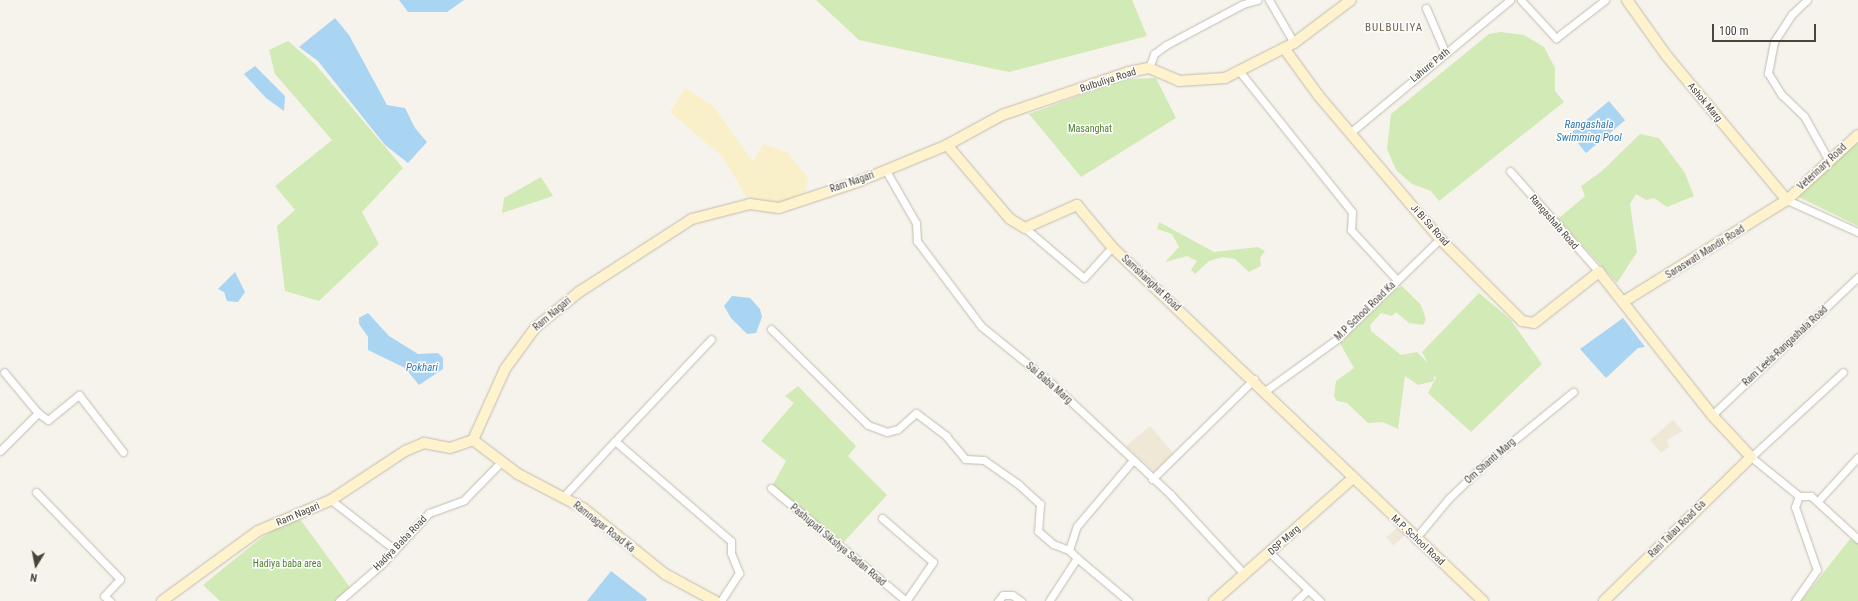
<!DOCTYPE html>
<style>
body{margin:0}
#map{position:relative;width:1858px;height:601px;overflow:hidden;background:#f6f3ec;font-family:"Roboto Condensed",sans-serif}
div>[style]{position:absolute}
[style*='--x']{left:calc(var(--x)*1px);top:calc(var(--y)*1px);width:calc(var(--w)*1px);rotate:calc(var(--a)*1deg)}
.education>*{inset:0;background:#efe8d6;transform-origin:0 0}
.green>*{inset:0;background:#d2eab5}
.sand>*{inset:0;background:#f9efc9}
.water>*{inset:0;background:#a9d4f2;transform-origin:0 0}
.roads{filter:drop-shadow(0 0 1px #c2bbae) drop-shadow(0 0 1px #c2bbae)}
.street>*{height:7px;margin:-3.5px;padding:0 3.5px;transform-origin:3.5px;border-radius:3.5px;background:#fff}
.secondary>*{height:10px;margin:-5px;padding:0 5px;transform-origin:5px;border-radius:5px;background:#fff3cd}
span{translate:-50% -50%;white-space:nowrap;text-align:center;line-height:1.15;-webkit-text-stroke:3px #fff;paint-order:stroke}
.street-label{font-size:10px;color:#4b4439}
.park-label{font-size:10px;color:#4a7f2a}
.neighbourhood-label{font-size:11px;color:#6e6250;letter-spacing:1px}
.water-label{font-size:11px;color:#2e7ab2;font-style:italic}
.north{position:absolute;left:16px;top:545px;width:40px;height:40px;-webkit-text-stroke:3px #fff;paint-order:stroke;rotate:190deg;font-size:11px;font-weight:700;line-height:16px;text-align:center;color:#4b4439}
.north::after{content:'';display:block;margin:auto;width:14px;height:18px;background:#4b4439;clip-path:polygon(50% 0,100% 100%,50% 72%,0 100%)}
.scale{position:absolute;left:1712px;top:24px;width:104px;height:18px;box-sizing:border-box;border:2px solid #4b4439;border-top:0;padding-left:5px;font-size:12px;line-height:14px;white-space:nowrap;color:#4b4439;-webkit-text-stroke:3px #fff;paint-order:stroke}
</style>
<div id="map">
<div class="education">
<div style="clip-path:polygon(1673px 420px,1683px 431px,1667px 440px,1669px 447px,1661px 453px,1650px 440px)"></div>
<div style="clip-path:polygon(1150px 426px,1174px 454px,1156px 473px,1126px 446px)"></div>
<div style="left:1399px;top:526px;width:11px;height:17px;rotate:49deg"></div>
</div>
<div class="green">
<div style="clip-path:polygon(816px 0,1132px 0,1147px 36px,1009px 72px,859px 40px)"></div>
<div style="clip-path:polygon(1501px 32px,1524px 35px,1544px 47px,1555px 68px,1555px 91px,1564px 102px,1439px 201px,1431px 191px,1412px 184px,1396px 170px,1387px 149px,1391px 114px,1489px 34px)"></div>
<div style="clip-path:polygon(288px 41px,316px 65px,403px 168px,362px 212px,379px 244px,319px 301px,285px 291px,277px 226px,295px 210px,275px 186px,332px 140px,275px 74px,269px 50px)"></div>
<div style="clip-path:polygon(1156px 78px,1176px 118px,1081px 177px,1029px 114px,1125px 79px)"></div>
<div style="clip-path:polygon(1640px 134px,1659px 138px,1685px 173px,1694px 196px,1667px 207px,1654px 198px,1646px 200px,1636px 194px,1630px 204px,1637px 252px,1617px 283px,1558px 219px,1585px 196px,1581px 186px,1602px 171px)"></div>
<div style="clip-path:polygon(1858px 141px,1858px 226px,1797px 196px)"></div>
<div style="clip-path:polygon(541px 177px,553px 196px,502px 213px,504px 198px)"></div>
<div style="clip-path:polygon(1159px 222px,1214px 252px,1258px 247px,1265px 251px,1260px 258px,1261px 266px,1249px 272px,1235px 259px,1223px 257px,1209px 261px,1195px 274px,1191px 270px,1197px 261px,1187px 256px,1165px 262px,1179px 247px,1172px 234px,1157px 229px)"></div>
<div style="clip-path:polygon(1402px 286px,1421px 305px,1426px 320px,1423px 325px,1409px 323px,1396px 312px,1392px 316px,1381px 313px,1370px 325px,1371px 331px,1401px 355px,1417px 352px,1428px 363px,1422px 352px,1479px 293px,1510px 319px,1542px 364px,1471px 432px,1428px 393px,1436px 378px,1434px 375px,1434px 381px,1418px 385px,1405px 376px,1398px 429px,1383px 422px,1368px 423px,1347px 403px,1337px 401px,1334px 396px,1336px 381px,1354px 368px,1338px 340px,1391px 290px)"></div>
<div style="clip-path:polygon(798px 386px,856px 446px,848px 456px,887px 495px,843px 543px,771px 488px,786px 461px,761px 441px,794px 403px,785px 396px)"></div>
<div style="clip-path:polygon(297px 515px,352px 590px,340px 601px,220px 601px,203px 585px,261px 538px)"></div>
<div style="clip-path:polygon(1850px 539px,1858px 543px,1858px 601px,1801px 601px)"></div>
</div>
<div class="sand">
<div style="clip-path:polygon(685px 88px,714px 107px,753px 162px,763px 144px,787px 152px,808px 178px,805px 194px,772px 207px,773px 202px,747px 198px,723px 157px,670px 112px)"></div>
</div>
<div class="water">
<div style="clip-path:polygon(399px 0,464px 0,447px 12px,408px 12px)"></div>
<div style="clip-path:polygon(335px 18px,349px 35px,387px 105px,405px 108px,415px 128px,427px 142px,408px 163px,385px 145px,318px 61px,299px 47px)"></div>
<div style="clip-path:polygon(255px 66px,285px 96px,284px 111px,266px 98px,244px 74px)"></div>
<div style="left:1609px;top:101px;width:25px;height:51px;rotate:50deg"></div>
<div style="clip-path:polygon(235px 272px,245px 292px,238px 302px,227px 301px,224px 292px,218px 289px)"></div>
<div style="clip-path:polygon(732px 296px,750px 298px,760px 309px,762px 317px,756px 333px,747px 334px,731px 318px,724px 306px)"></div>
<div style="clip-path:polygon(368px 313px,389px 336px,418px 354px,438px 353px,443px 358px,443px 369px,419px 385px,405px 368px,368px 350px,368px 337px,359px 324px,359px 318px)"></div>
<div style="clip-path:polygon(1623px 318px,1645px 347px,1638px 348px,1606px 378px,1580px 349px)"></div>
<div style="clip-path:polygon(611px 571px,647px 599px,646px 601px,587px 601px)"></div>
</div>
<div class="roads">
<div class="street">
<div style="--x:1269;--y:0;--w:50;--a:59.8"></div>
<div style="--x:1521;--y:0;--w:52;--a:47.4"></div>
<div style="--x:1556;--y:38;--w:62;--a:-37.8"></div>
<div style="--x:1807;--y:0;--w:21;--a:137"></div>
<div style="--x:1792;--y:14;--w:33;--a:123"></div>
<div style="--x:1774;--y:42;--w:32;--a:101"></div>
<div style="--x:1768;--y:73;--w:26;--a:58"></div>
<div style="--x:1782;--y:95;--w:30;--a:44"></div>
<div style="--x:1804;--y:116;--w:51;--a:60.9"></div>
<div style="--x:1426;--y:8;--w:48;--a:66.6"></div>
<div style="--x:1149;--y:68;--w:15;--a:-70"></div>
<div style="--x:1154;--y:54;--w:15;--a:-37"></div>
<div style="--x:1166;--y:45;--w:87;--a:-28"></div>
<div style="--x:1243;--y:4;--w:15;--a:-16"></div>
<div style="--x:1240;--y:72;--w:179;--a:51.3"></div>
<div style="--x:1352;--y:212;--w:18;--a:93"></div>
<div style="--x:1351;--y:230;--w:68;--a:47.4"></div>
<div style="--x:1351;--y:132;--w:207;--a:-39.7"></div>
<div style="--x:885;--y:169;--w:62;--a:60.1"></div>
<div style="--x:916;--y:223;--w:18;--a:87"></div>
<div style="--x:917;--y:241;--w:106;--a:53"></div>
<div style="--x:981;--y:326;--w:89;--a:39.1"></div>
<div style="--x:1050;--y:382;--w:164;--a:43"></div>
<div style="--x:1170;--y:494;--w:110;--a:47.2"></div>
<div style="--x:1510;--y:171;--w:135;--a:48.6"></div>
<div style="--x:1787;--y:200;--w:78;--a:24.3"></div>
<div style="--x:1025;--y:228;--w:77;--a:40.3"></div>
<div style="--x:1084;--y:278;--w:42;--a:-47.9"></div>
<div style="--x:771;--y:329;--w:136;--a:44.7"></div>
<div style="--x:868;--y:425;--w:20;--a:20"></div>
<div style="--x:887;--y:432;--w:11;--a:-15"></div>
<div style="--x:898;--y:429;--w:24;--a:-42"></div>
<div style="--x:916;--y:413;--w:38;--a:37"></div>
<div style="--x:946;--y:436;--w:30;--a:50"></div>
<div style="--x:965;--y:459;--w:19;--a:3"></div>
<div style="--x:984;--y:460;--w:42;--a:35.2"></div>
<div style="--x:1018;--y:484;--w:30;--a:42"></div>
<div style="--x:1040;--y:504;--w:27;--a:94"></div>
<div style="--x:1038;--y:531;--w:20;--a:41"></div>
<div style="--x:1053;--y:544;--w:17;--a:21"></div>
<div style="--x:1265;--y:391;--w:89;--a:-35.8"></div>
<div style="--x:1337;--y:339;--w:144;--a:-44.2"></div>
<div style="--x:38;--y:413;--w:12;--a:35"></div>
<div style="--x:48;--y:420;--w:40;--a:-39"></div>
<div style="--x:79;--y:395;--w:72;--a:52.3"></div>
<div style="--x:1712;--y:415;--w:201;--a:-43.4"></div>
<div style="--x:615;--y:441;--w:140;--a:-46.7"></div>
<div style="--x:0;--y:451;--w:54;--a:-45"></div>
<div style="--x:38;--y:413;--w:53;--a:-129.7"></div>
<div style="--x:1152;--y:479;--w:143;--a:-44.4"></div>
<div style="--x:771;--y:488;--w:176;--a:39.9"></div>
<div style="--x:36;--y:492;--w:121;--a:46"></div>
<div style="--x:120;--y:579;--w:23;--a:133"></div>
<div style="--x:104;--y:596;--w:8;--a:40"></div>
<div style="--x:564;--y:496;--w:75;--a:-47.2"></div>
<div style="--x:615;--y:441;--w:153;--a:40.8"></div>
<div style="--x:731;--y:541;--w:12;--a:90"></div>
<div style="--x:731;--y:553;--w:22;--a:68"></div>
<div style="--x:739;--y:573;--w:33;--a:123"></div>
<div style="--x:1799;--y:496;--w:12;--a:0"></div>
<div style="--x:1811;--y:496;--w:64;--a:42.5"></div>
<div style="--x:331;--y:500;--w:80;--a:37.9"></div>
<div style="--x:1818;--y:501;--w:59;--a:-47.7"></div>
<div style="--x:882;--y:518;--w:67;--a:40.8"></div>
<div style="--x:933;--y:562;--w:47;--a:124.7"></div>
<div style="--x:1415;--y:539;--w:53;--a:-50.3"></div>
<div style="--x:1449;--y:498;--w:50;--a:-43.4"></div>
<div style="--x:1485;--y:464;--w:114;--a:-39.3"></div>
<div style="--x:1270;--y:553;--w:69;--a:43.8"></div>
<div style="--x:1077;--y:558;--w:11;--a:-135"></div>
<div style="--x:1069;--y:550;--w:25;--a:-72"></div>
<div style="--x:1077;--y:526;--w:87;--a:-49.7"></div>
<div style="--x:339;--y:601;--w:58;--a:-40.8"></div>
<div style="--x:383;--y:563;--w:68;--a:-47.4"></div>
<div style="--x:429;--y:513;--w:37;--a:-20"></div>
<div style="--x:464;--y:500;--w:53;--a:-45.8"></div>
<div style="--x:998;--y:601;--w:8;--a:-50"></div>
<div style="--x:1003;--y:595;--w:9;--a:0"></div>
<div style="--x:1012;--y:595;--w:11;--a:34"></div>
<div style="--x:1049;--y:601;--w:51;--a:-56.9"></div>
<div style="--x:1077;--y:558;--w:67;--a:40.1"></div>
<div style="--x:1296;--y:601;--w:16;--a:-43"></div>
<div style="--x:1795;--y:601;--w:38;--a:-55"></div>
<div style="--x:1817;--y:570;--w:67;--a:-109.2"></div>
<div style="--x:1795;--y:507;--w:12;--a:-70"></div>
<div style="--x:1799;--y:496;--w:62;--a:-140.9"></div>
<div style="--x:1751;--y:457;--w:125;--a:-42.7"></div>
</div>
<div class="secondary">
<div style="--x:1627;--y:0;--w:67;--a:54.7"></div>
<div style="--x:1666;--y:55;--w:189;--a:50.2"></div>
<div style="--x:1284;--y:48;--w:58;--a:54.1"></div>
<div style="--x:1318;--y:95;--w:189;--a:49.7"></div>
<div style="--x:1440;--y:239;--w:116;--a:45"></div>
<div style="--x:1522;--y:321;--w:12;--a:9"></div>
<div style="--x:1534;--y:323;--w:83;--a:-38.1"></div>
<div style="--x:1599;--y:272;--w:182;--a:51.7"></div>
<div style="--x:1712;--y:415;--w:57;--a:47.1"></div>
<div style="--x:1751;--y:457;--w:206;--a:135.6"></div>
<div style="--x:947;--y:145;--w:97;--a:49.6"></div>
<div style="--x:1010;--y:219;--w:17;--a:31"></div>
<div style="--x:1025;--y:228;--w:57;--a:-23.9"></div>
<div style="--x:1077;--y:205;--w:55;--a:50.2"></div>
<div style="--x:1112;--y:247;--w:513;--a:43.66"></div>
<div style="--x:1623;--y:302;--w:193;--a:-31.9"></div>
<div style="--x:1787;--y:200;--w:96;--a:-42.5"></div>
<div style="--x:473;--y:440;--w:56;--a:37.1"></div>
<div style="--x:518;--y:474;--w:73;--a:27.6"></div>
<div style="--x:583;--y:508;--w:105;--a:38.8"></div>
<div style="--x:665;--y:574;--w:57;--a:28.4"></div>
<div style="--x:162;--y:601;--w:119;--a:-36.1"></div>
<div style="--x:258;--y:531;--w:79;--a:-23"></div>
<div style="--x:331;--y:500;--w:89;--a:-33.5"></div>
<div style="--x:405;--y:451;--w:21;--a:-23"></div>
<div style="--x:424;--y:443;--w:26;--a:11"></div>
<div style="--x:450;--y:448;--w:24;--a:-19"></div>
<div style="--x:473;--y:440;--w:78;--a:-65.7"></div>
<div style="--x:505;--y:369;--w:51;--a:-53.8"></div>
<div style="--x:535;--y:328;--w:57;--a:-39.3"></div>
<div style="--x:579;--y:292;--w:135;--a:-32.9"></div>
<div style="--x:692;--y:219;--w:60;--a:-14.5"></div>
<div style="--x:750;--y:204;--w:29;--a:8"></div>
<div style="--x:779;--y:208;--w:85;--a:-18.4"></div>
<div style="--x:860;--y:181;--w:94;--a:-22.5"></div>
<div style="--x:947;--y:145;--w:63;--a:-28.6"></div>
<div style="--x:1002;--y:115;--w:133;--a:-18.8"></div>
<div style="--x:1128;--y:72;--w:21;--a:-11"></div>
<div style="--x:1149;--y:68;--w:33;--a:23"></div>
<div style="--x:1179;--y:81;--w:46;--a:-3.7"></div>
<div style="--x:1225;--y:78;--w:77;--a:-26.9"></div>
<div style="--x:1294;--y:43;--w:71;--a:-37"></div>
<div style="--x:1214;--y:601;--w:186;--a:-41.5"></div>
</div>
</div>
<div class="street-label">
<span style="left:1430px;top:65px;rotate:-39deg">Lahure Path</span>
<span style="left:1108px;top:80px;rotate:-18deg">Bulbuliya Road</span>
<span style="left:1705px;top:102px;rotate:50deg">Ashok Marg</span>
<span style="left:1822px;top:167px;rotate:-43deg">Veterinary Road</span>
<span style="left:852px;top:182px;rotate:-19deg">Ram Nagari</span>
<span style="left:1554px;top:222px;rotate:49deg">Rangashala Road</span>
<span style="left:1430px;top:225px;rotate:48deg">Ji Bi Sa Road</span>
<span style="left:1705px;top:252px;rotate:-32deg">Saraswati Mandir Road</span>
<span style="left:1151px;top:283px;rotate:43deg">Samshanghat Road</span>
<span style="left:1365px;top:311px;rotate:-44deg">M.P School Road Ka</span>
<span style="left:552px;top:314px;rotate:-40deg">Ram Nagari</span>
<span style="left:1785px;top:346px;rotate:-43deg">Ram Leela-Rangashala Road</span>
<span style="left:1049px;top:383px;rotate:41deg">Sai Baba Marg</span>
<span style="left:1490px;top:461px;rotate:-41deg">Om Shanti Marg</span>
<span style="left:298px;top:514px;rotate:-23deg">Ram Nagari</span>
<span style="left:604px;top:527px;rotate:38deg">Ramnagar Road Ka</span>
<span style="left:1677px;top:529px;rotate:-45deg">Rani Talau Road Ga</span>
<span style="left:1284px;top:540px;rotate:-42deg">DSP Marg</span>
<span style="left:1418px;top:540px;rotate:43deg">M.P. School Road</span>
<span style="left:400px;top:543px;rotate:-46deg">Hadiya Baba Road</span>
<span style="left:838px;top:545px;rotate:40deg">Pashupati Sikshya Sadan Road</span>
</div>
<div class="park-label">
<span style="left:1090px;top:129px">Masanghat</span>
<span style="left:287px;top:564px">Hadiya baba area</span>
</div>
<div class="neighbourhood-label">
<span style="left:1394px;top:28px">BULBULIYA</span>
</div>
<div class="water-label">
<span style="left:1589px;top:132px">Rangashala<br>Swimming Pool</span>
<span style="left:422px;top:368px">Pokhari</span>
</div>
<div class="north">N</div>
<div class="scale">100 m</div>
</div>
